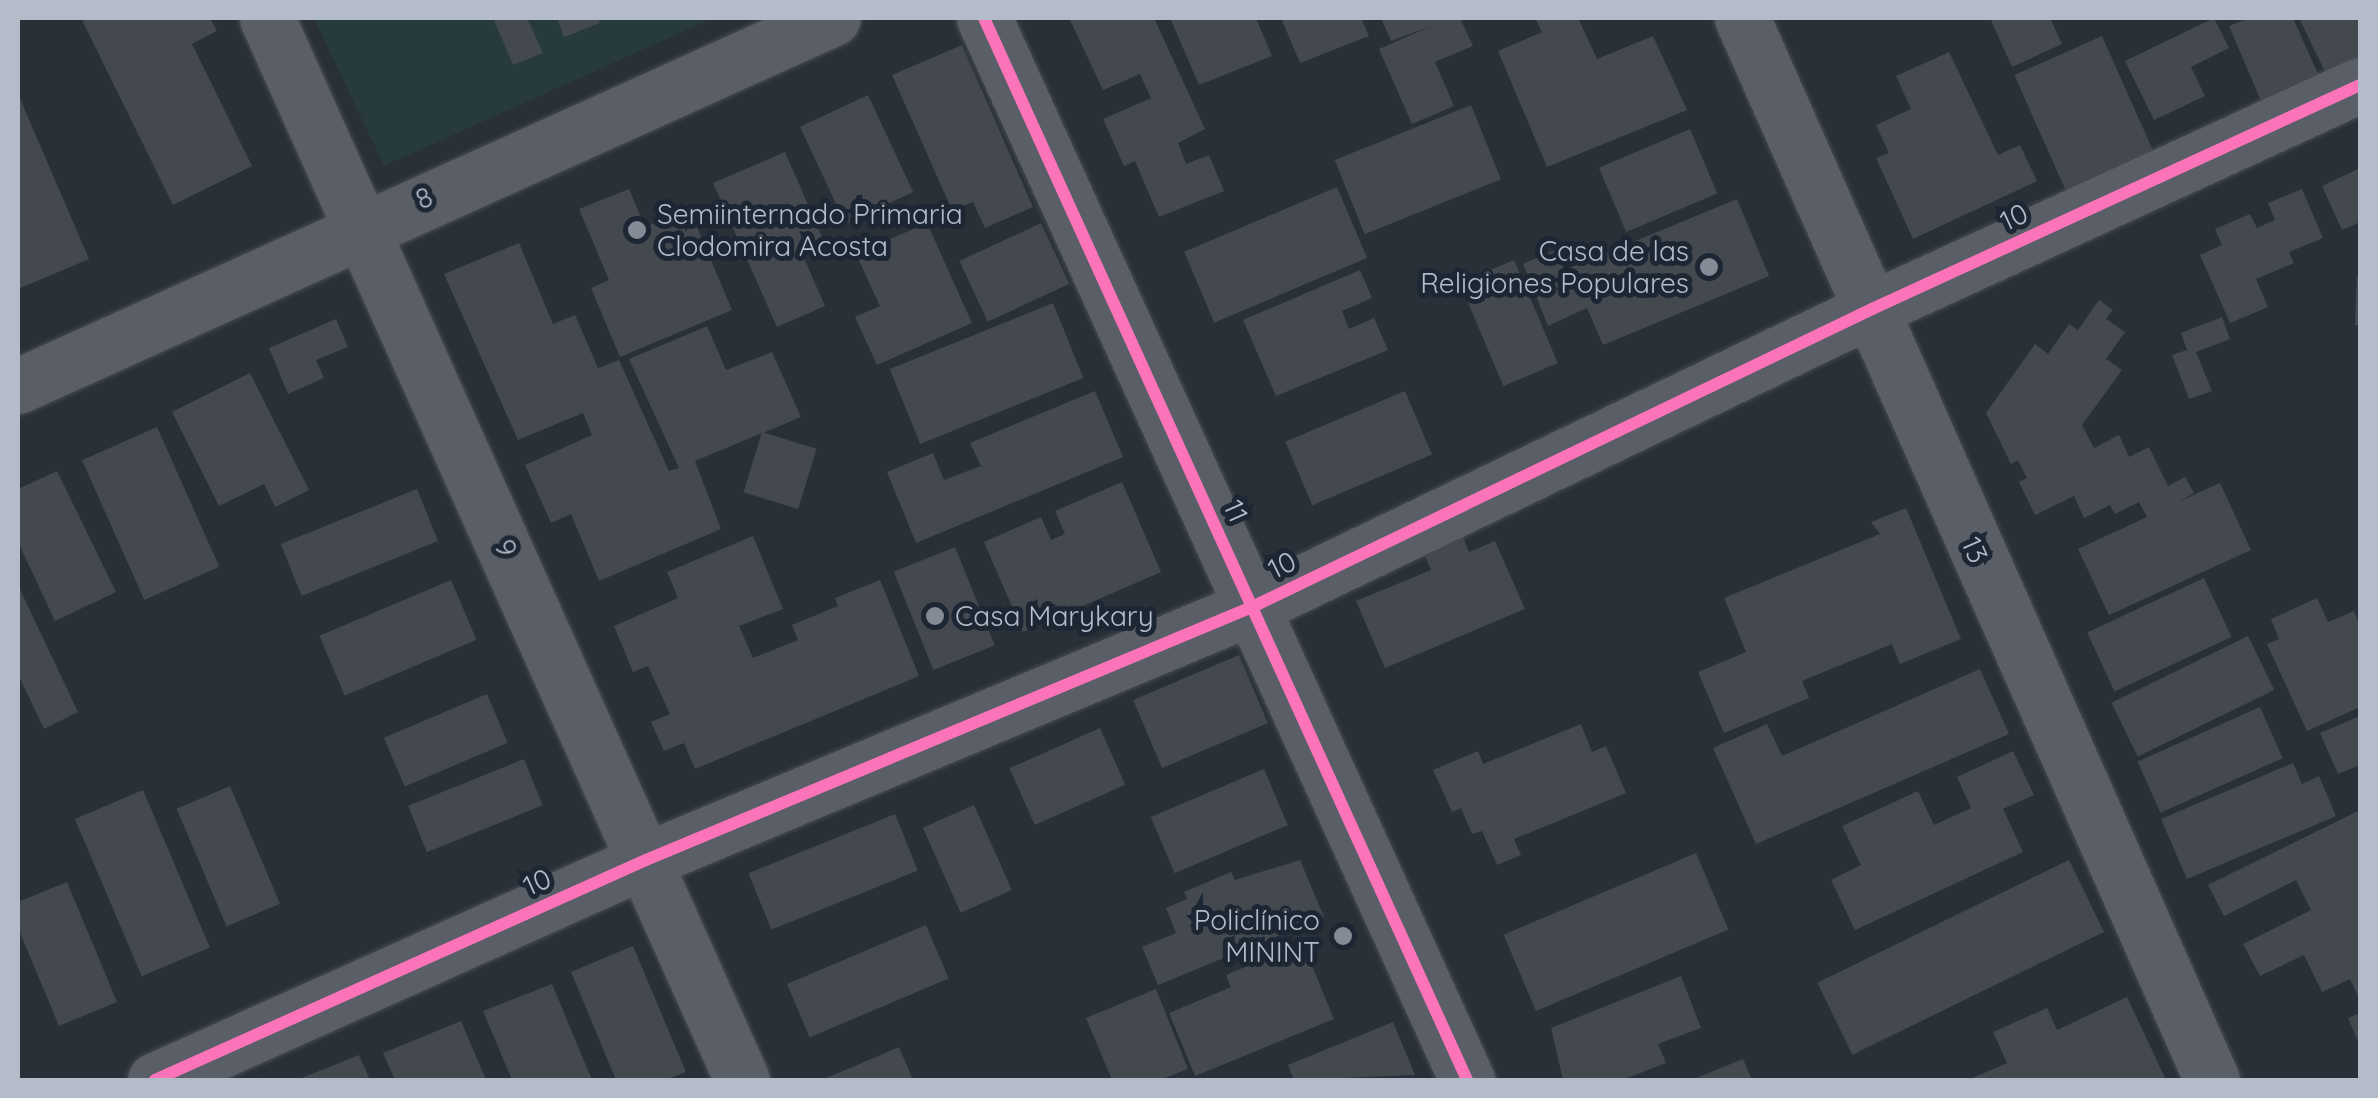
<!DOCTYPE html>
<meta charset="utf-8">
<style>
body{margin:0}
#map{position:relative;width:2378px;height:1098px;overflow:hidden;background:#2a3038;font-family:Quicksand,sans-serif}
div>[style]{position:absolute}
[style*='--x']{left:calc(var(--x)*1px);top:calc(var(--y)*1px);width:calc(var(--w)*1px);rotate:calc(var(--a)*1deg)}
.green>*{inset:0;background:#273a3e}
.building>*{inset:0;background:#444950;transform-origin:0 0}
.roads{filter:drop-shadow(0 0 2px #484c53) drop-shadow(0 0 2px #484c53)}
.minor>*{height:55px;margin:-27.5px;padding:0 27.5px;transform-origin:27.5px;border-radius:27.5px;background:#5a5e66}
.cycleway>*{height:12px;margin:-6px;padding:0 6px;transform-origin:6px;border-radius:6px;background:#fb73b8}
.dots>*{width:28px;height:28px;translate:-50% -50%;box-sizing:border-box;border:5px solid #1d2633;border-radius:50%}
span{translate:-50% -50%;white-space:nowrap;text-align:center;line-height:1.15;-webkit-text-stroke:10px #1d2633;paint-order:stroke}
.street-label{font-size:28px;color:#b4bcc9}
.poi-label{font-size:28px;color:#b4bcc9}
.left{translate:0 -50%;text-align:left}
.right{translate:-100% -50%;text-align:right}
.frame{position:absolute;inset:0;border:20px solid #b4bcc9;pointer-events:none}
</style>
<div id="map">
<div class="green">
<div style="clip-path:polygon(314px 18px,713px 18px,384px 166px)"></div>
</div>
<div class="building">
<div style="clip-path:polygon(81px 18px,210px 18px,217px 31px,192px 44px,252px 166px,173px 205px)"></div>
<div style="clip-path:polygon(493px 18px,527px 18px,543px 53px,513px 65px)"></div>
<div style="clip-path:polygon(557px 18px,598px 18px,600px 23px,564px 37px)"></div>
<div style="clip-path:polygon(1069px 18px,1154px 18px,1205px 129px,1178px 143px,1186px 164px,1209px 155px,1224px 191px,1159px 217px,1135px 161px,1124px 166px,1103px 119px,1151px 98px,1140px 74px,1103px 90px)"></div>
<div style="clip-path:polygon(1170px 18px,1256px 18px,1272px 56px,1199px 85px)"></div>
<div style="clip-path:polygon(1281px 18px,1361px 18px,1369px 36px,1300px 63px)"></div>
<div style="clip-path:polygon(1381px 18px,1460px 18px,1473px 46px,1435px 62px,1454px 106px,1412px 124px,1379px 49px,1434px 25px,1391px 41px)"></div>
<div style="clip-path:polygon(1535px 18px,1578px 18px,1597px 59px,1653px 36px,1687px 110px,1547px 167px,1498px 51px,1542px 32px)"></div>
<div style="clip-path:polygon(1990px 18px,2050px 18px,2062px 44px,2012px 67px)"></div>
<div style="clip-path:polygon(2214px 18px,2229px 48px,2191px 67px,2205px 96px,2154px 120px,2125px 61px)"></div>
<div style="clip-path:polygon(2250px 18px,2293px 18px,2319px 76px,2261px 101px,2229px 26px)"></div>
<div style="clip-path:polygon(2299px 18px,2360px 18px,2360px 60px,2327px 76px)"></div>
<div style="left:2102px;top:36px;width:138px;height:96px;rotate:66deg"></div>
<div style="clip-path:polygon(962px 45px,1033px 207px,985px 228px,973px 202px,952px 210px,892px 75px)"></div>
<div style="clip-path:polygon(1949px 52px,1998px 155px,2020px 145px,2037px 181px,1913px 239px,1876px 158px,1889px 153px,1876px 125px,1911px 109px,1896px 76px)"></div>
<div style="clip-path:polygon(18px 94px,89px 259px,18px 289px)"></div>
<div style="left:868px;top:95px;width:107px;height:75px;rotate:65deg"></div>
<div style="left:1471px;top:105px;width:80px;height:147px;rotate:68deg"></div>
<div style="left:1690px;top:129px;width:70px;height:99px;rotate:67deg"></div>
<div style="clip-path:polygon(785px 152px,823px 239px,800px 249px,825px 306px,777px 327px,713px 183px)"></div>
<div style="clip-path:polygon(2360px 168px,2360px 222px,2342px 230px,2322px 186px)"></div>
<div style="left:1337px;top:187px;width:77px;height:166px;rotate:67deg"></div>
<div style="clip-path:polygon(629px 189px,645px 227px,689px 208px,732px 310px,620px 357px,591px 288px,609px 280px,579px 209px)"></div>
<div style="clip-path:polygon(2302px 189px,2323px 238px,2289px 252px,2294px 263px,2256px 279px,2268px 307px,2230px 323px,2200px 255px,2222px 245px,2215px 229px,2250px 214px,2257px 228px,2275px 220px,2268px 203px)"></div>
<div style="clip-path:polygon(1737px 199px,1769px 276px,1603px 345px,1587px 308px,1548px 326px,1523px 264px,1560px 248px,1570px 268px)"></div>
<div style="clip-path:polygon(927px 223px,972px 323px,877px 365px,855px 317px,880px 306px,856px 254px)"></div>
<div style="left:1041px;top:223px;width:67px;height:90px;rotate:65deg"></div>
<div style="clip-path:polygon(519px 243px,553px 324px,575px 315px,598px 368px,619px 360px,669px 471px,679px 468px,629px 359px,707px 326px,726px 370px,772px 352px,801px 417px,695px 461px,721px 529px,599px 581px,571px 514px,551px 523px,525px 465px,592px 435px,583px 413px,518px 440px,444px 274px)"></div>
<div style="left:1514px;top:260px;width:112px;height:59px;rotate:67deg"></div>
<div style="clip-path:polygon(1360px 270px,1372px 298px,1342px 311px,1349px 329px,1374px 318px,1388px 350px,1276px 396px,1243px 320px)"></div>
<div style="clip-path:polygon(2357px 276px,2360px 276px,2360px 325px,2355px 325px)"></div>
<div style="clip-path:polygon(2099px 300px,2113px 310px,2106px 319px,2125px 332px,2106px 359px,2122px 370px,2082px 425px,2094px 448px,2119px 435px,2129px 457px,2149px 447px,2168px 486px,2185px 477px,2194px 493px,2178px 502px,2220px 483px,2251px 550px,2109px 615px,2078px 549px,2147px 517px,2139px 502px,2115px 514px,2110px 505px,2084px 518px,2074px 496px,2035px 515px,2019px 482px,2027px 478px,2018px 460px,2011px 464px,1986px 413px,2035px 344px,2048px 354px,2069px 324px,2078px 330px)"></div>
<div style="left:1053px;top:303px;width:81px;height:176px;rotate:68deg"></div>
<div style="clip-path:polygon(2222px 317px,2230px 339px,2196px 352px,2212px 391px,2189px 399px,2172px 355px,2187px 350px,2181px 333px)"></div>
<div style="clip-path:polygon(336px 319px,348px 347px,316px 360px,324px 378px,288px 394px,269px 348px)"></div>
<div style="clip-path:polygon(250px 373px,309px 490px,275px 507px,264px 484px,219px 506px,172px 412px)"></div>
<div style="clip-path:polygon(1095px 391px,1123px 457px,916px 543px,887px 472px,933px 453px,944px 480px,981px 466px,970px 443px)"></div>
<div style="left:1405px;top:391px;width:69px;height:130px;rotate:67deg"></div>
<div style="left:157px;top:427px;width:153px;height:82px;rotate:66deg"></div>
<div style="left:762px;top:432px;width:57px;height:63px;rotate:17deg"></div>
<div style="clip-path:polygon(57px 471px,116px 592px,55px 621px,18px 542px,18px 489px)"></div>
<div style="clip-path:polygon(1122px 482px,1161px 572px,1023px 632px,984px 542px,1041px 517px,1051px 540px,1065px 534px,1055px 511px)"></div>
<div style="left:417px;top:489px;width:56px;height:147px;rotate:68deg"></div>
<div style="clip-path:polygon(1906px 508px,1961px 639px,1900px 664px,1892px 644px,1802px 681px,1809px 698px,1724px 733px,1698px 672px,1746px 652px,1724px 598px,1880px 534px,1871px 522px)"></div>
<div style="clip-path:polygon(753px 536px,783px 609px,739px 626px,753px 658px,798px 640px,792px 625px,838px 606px,835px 598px,880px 580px,919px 676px,695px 769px,684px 743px,664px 751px,651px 722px,670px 714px,648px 666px,633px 672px,614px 626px,678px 598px,667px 572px)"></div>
<div style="clip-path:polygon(1463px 537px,1469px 552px,1495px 541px,1525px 609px,1385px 668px,1356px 601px,1431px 570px,1424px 554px)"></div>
<div style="left:955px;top:547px;width:106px;height:66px;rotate:68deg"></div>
<div style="left:2204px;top:578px;width:65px;height:129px;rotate:65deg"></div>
<div style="left:451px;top:580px;width:65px;height:143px;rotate:67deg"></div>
<div style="clip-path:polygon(18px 585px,78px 712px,44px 729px,18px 674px)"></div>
<div style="clip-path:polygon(2317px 598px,2328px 622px,2354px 611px,2360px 626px,2360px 707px,2307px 731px,2267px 644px,2279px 639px,2271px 619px)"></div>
<div style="left:2248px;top:636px;width:60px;height:152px;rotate:64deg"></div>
<div style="left:1239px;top:655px;width:74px;height:115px;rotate:67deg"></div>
<div style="clip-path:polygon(1980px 669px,2009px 734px,1756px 844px,1713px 748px,1767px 724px,1782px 756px)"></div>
<div style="left:487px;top:694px;width:53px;height:112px;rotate:67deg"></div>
<div style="left:2260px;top:707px;width:56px;height:134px;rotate:66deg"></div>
<div style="clip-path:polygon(2360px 716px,2360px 765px,2338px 774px,2320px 733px)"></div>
<div style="clip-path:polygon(1581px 724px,1592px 752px,1606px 746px,1626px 793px,1514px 839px,1521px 855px,1497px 865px,1482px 831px,1472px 834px,1461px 808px,1452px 812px,1433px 770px,1478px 751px,1483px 764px)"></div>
<div style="left:1100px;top:728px;width:62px;height:99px;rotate:66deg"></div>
<div style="clip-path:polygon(2013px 751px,2034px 795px,2003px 809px,2023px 852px,1855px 930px,1831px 880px,1861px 865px,1842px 826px,1918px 791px,1934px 825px,1971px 808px,1957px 777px)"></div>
<div style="left:524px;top:759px;width:50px;height:125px;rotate:68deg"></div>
<div style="clip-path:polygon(2293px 763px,2302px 784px,2319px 776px,2336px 816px,2187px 879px,2161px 819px)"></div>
<div style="left:1264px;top:769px;width:61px;height:123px;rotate:67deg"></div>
<div style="left:230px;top:786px;width:128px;height:58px;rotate:67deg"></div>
<div style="left:143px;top:790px;width:171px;height:74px;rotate:67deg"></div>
<div style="left:974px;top:805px;width:93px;height:56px;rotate:66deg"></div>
<div style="clip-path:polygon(2360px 810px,2360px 1000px,2350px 979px,2322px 992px,2304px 955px,2260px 976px,2243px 944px,2311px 910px,2296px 880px,2224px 916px,2208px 885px)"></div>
<div style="left:895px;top:814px;width:61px;height:158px;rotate:68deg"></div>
<div style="left:1696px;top:853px;width:83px;height:209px;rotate:67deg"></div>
<div style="clip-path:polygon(1300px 860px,1324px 917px,1158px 985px,1142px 947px,1176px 933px,1166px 908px,1187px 899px,1184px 892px,1231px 872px,1235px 880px)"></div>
<div style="left:2069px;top:860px;width:80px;height:280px;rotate:64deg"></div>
<div style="clip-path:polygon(67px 882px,117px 1002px,59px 1026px,18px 928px,18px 902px)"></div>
<div style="left:926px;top:925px;width:58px;height:151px;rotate:67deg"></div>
<div style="clip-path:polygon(633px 946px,686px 1072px,666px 1080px,616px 1080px,571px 972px)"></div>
<div style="clip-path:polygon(1276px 954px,1282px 966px,1308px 956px,1334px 1019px,1195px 1076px,1169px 1013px,1231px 987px,1226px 975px)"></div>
<div style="clip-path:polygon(1681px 976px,1701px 1028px,1658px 1044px,1666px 1063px,1622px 1080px,1563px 1080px,1551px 1028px)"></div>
<div style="clip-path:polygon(552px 984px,592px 1080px,512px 1080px,483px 1011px)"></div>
<div style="clip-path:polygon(1156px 989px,1188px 1069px,1160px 1080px,1112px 1080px,1086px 1018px)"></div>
<div style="clip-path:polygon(2127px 997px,2166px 1080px,1968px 1080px,2007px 1063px,1993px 1032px,2047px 1008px,2057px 1030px)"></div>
<div style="clip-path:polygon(2360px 1013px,2360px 1046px,2348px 1018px)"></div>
<div style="clip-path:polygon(461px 1021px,486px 1080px,395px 1080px,383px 1053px)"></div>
<div style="clip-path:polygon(1393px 1022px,1415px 1075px,1294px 1080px,1288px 1065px)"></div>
<div style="clip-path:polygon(899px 1047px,913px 1080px,822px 1080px)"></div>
<div style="clip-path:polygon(359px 1055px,370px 1080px,297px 1080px)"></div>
<div style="clip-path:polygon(1743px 1059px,1752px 1080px,1691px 1080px)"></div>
</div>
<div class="roads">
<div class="minor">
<div style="--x:267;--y:18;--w:1163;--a:65.9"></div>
<div style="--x:984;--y:18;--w:1167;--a:65.54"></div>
<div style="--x:1742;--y:18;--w:1161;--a:66.13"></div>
<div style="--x:18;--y:386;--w:894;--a:-24.3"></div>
<div style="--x:155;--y:1080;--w:538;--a:-24.14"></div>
<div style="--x:646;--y:860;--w:657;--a:-22.66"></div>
<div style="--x:1252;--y:607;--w:688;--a:-25.67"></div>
<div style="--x:1872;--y:309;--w:537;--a:-24.66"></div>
</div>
</div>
<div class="cycleway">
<div style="--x:984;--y:18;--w:1167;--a:65.54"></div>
<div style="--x:155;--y:1080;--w:538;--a:-24.14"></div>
<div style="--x:646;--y:860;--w:657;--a:-22.66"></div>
<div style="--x:1252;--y:607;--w:688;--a:-25.67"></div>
<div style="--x:1872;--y:309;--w:537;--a:-24.66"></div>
</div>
<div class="dots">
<div style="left:637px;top:230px;background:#848b96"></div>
<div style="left:1709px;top:267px;background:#848b96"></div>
<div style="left:935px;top:616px;background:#848b96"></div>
<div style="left:1343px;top:936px;background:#848b96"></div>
</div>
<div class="street-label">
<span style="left:424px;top:198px;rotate:-24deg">8</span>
<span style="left:2014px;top:217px;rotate:-25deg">10</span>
<span style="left:1236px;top:511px;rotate:66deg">11</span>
<span style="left:506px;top:548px;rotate:66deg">9</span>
<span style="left:1975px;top:550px;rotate:66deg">13</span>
<span style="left:1282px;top:565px;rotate:-26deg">10</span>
<span style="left:537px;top:882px;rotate:-24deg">10</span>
</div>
<div class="poi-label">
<span class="left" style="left:657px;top:230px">Semiinternado Primaria<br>Clodomira Acosta</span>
<span class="right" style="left:1689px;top:267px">Casa de las<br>Religiones Populares</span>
<span class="left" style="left:955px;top:616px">Casa Marykary</span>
<span class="right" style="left:1320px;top:936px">Policlínico<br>MININT</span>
</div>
<div class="frame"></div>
</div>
